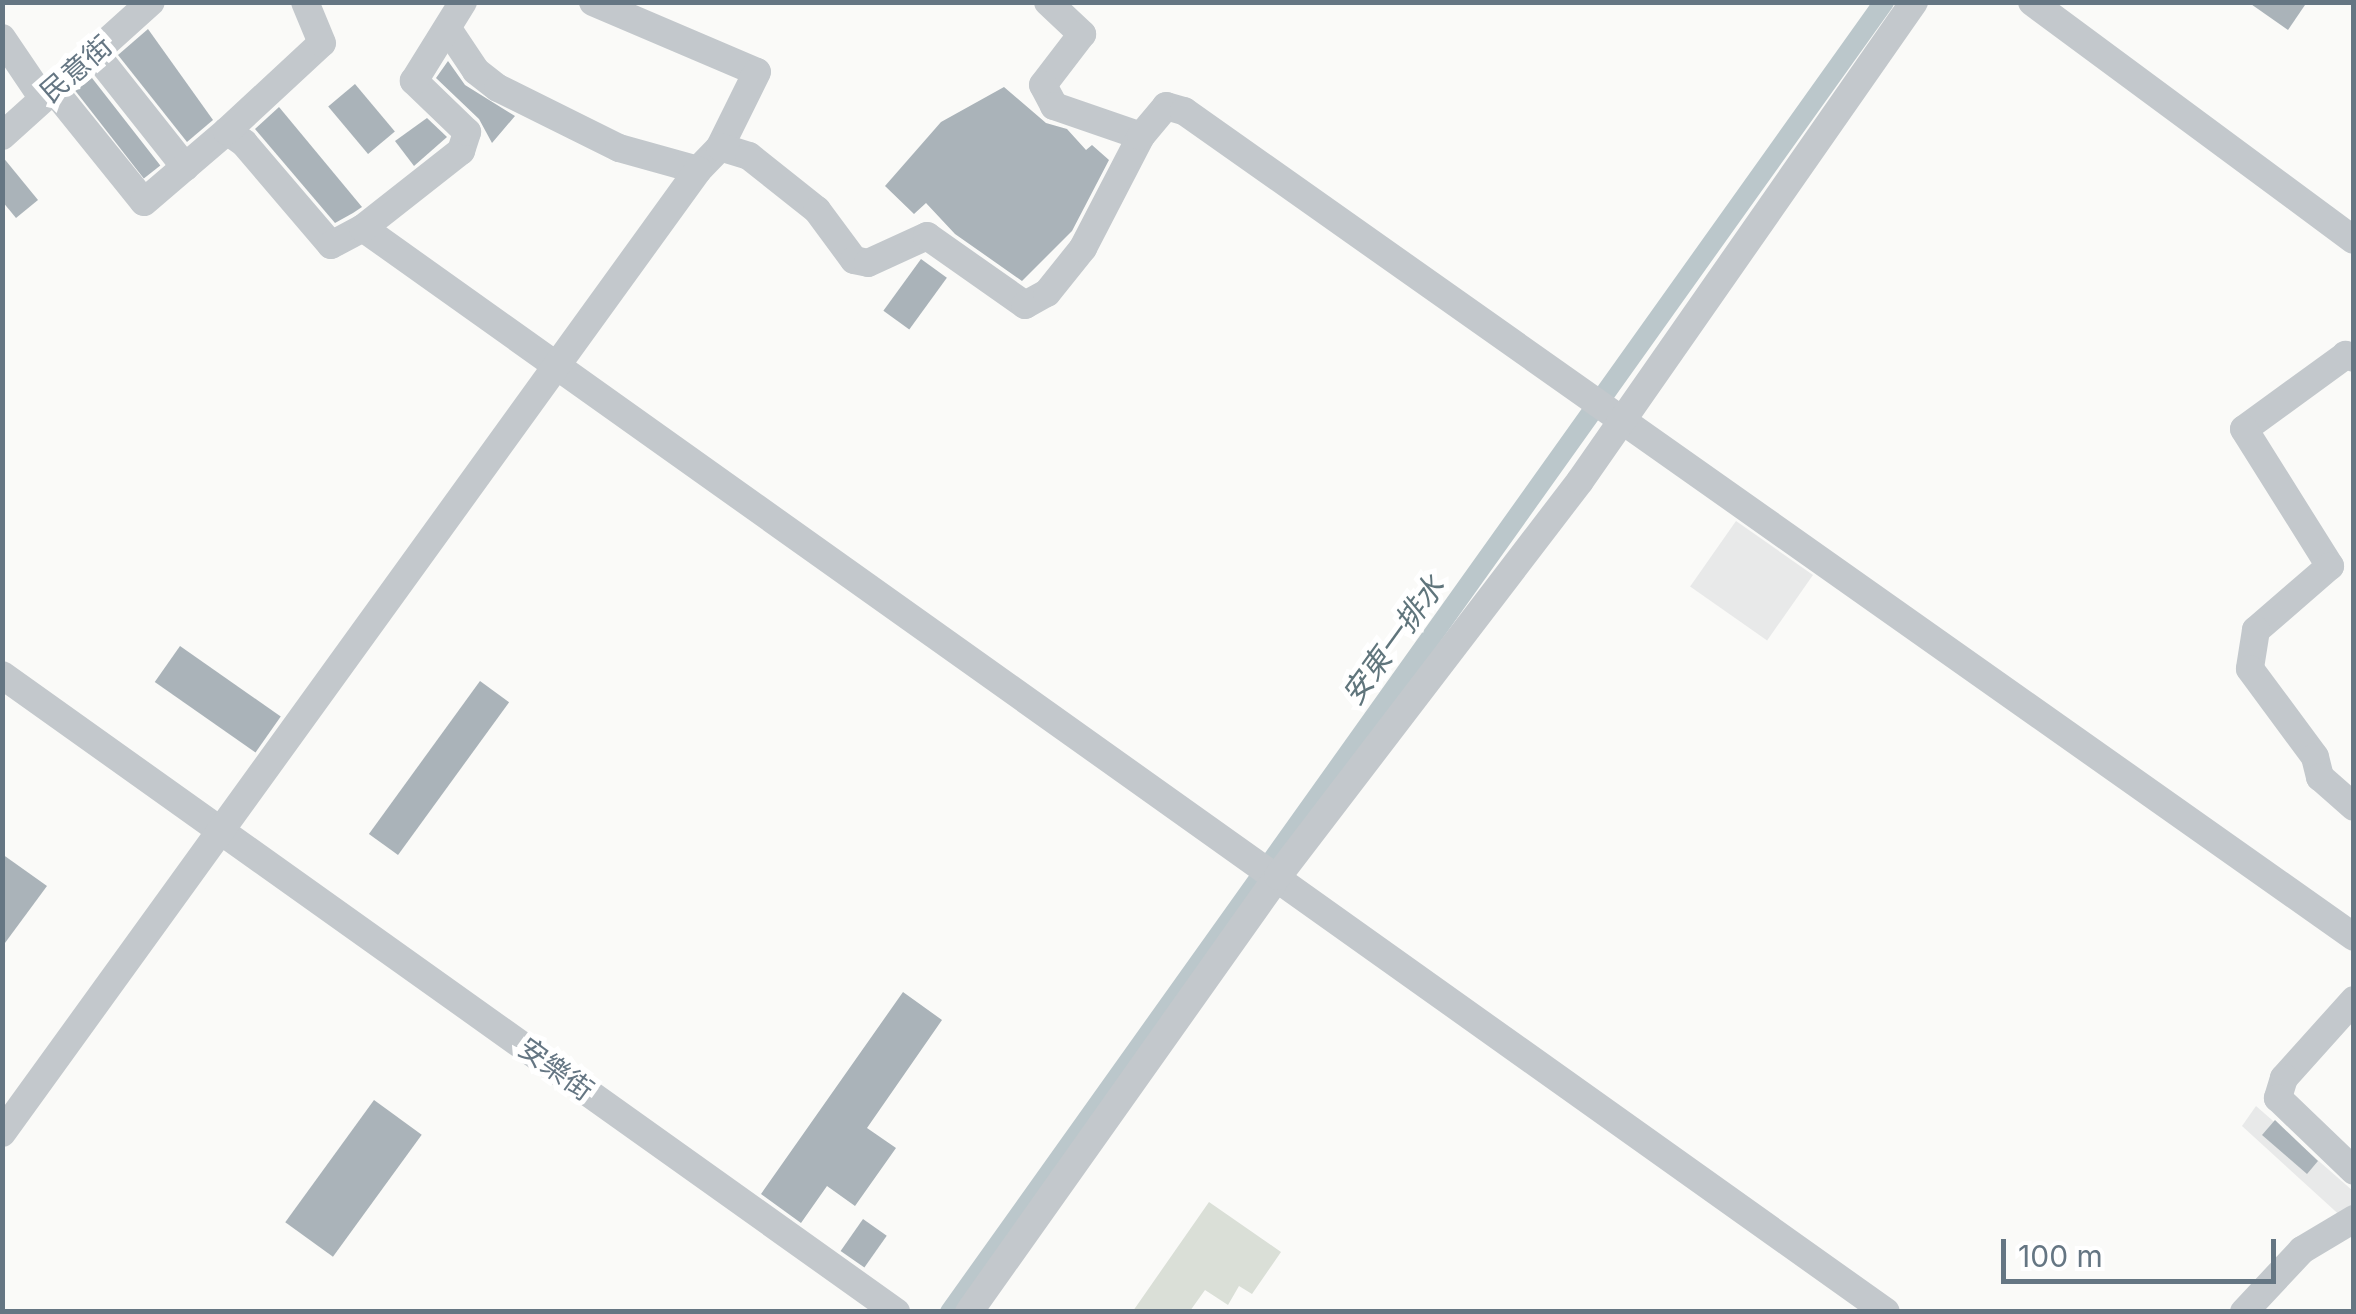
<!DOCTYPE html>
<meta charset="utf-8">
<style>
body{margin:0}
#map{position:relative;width:2356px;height:1314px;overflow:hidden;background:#fafaf8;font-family:Inter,"Noto Sans TC",sans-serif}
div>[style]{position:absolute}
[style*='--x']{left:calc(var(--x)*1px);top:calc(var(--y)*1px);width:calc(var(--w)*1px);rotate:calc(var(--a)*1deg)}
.built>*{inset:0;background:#e8e9e9;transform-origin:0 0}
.green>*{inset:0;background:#dadfd7}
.canal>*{height:20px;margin:-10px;padding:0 10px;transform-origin:10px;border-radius:10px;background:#bbc7cb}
.building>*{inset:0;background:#aab3b9;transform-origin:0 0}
.minor>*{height:28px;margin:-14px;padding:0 14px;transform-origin:14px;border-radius:14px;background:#c3c8cc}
span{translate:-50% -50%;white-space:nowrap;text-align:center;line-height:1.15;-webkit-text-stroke:10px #fff;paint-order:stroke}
.street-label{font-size:28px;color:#657683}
.water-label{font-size:30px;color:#60757c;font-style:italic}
.frame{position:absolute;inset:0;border:5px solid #657683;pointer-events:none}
.scale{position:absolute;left:2001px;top:1239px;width:275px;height:45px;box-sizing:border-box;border:5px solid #657683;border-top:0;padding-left:12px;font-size:30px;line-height:35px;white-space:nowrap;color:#657683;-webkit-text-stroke:8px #fff;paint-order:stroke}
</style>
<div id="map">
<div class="built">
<div style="left:1736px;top:521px;width:94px;height:80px;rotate:35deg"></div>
<div style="clip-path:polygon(2256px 1106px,2353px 1191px,2353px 1213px,2345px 1220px,2242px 1126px)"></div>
</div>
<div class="green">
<div style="clip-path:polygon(1209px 1202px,1281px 1252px,1252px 1294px,1239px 1286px,1228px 1305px,1205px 1290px,1190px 1311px,1133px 1311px)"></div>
</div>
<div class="canal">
<div style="--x:950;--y:1312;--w:1609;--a:-54.51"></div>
</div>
<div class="building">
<div style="clip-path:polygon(2248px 2px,2307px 2px,2288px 30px)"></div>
<div style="clip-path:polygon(148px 29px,213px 120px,187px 142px,118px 55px)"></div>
<div style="clip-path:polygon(448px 61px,465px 85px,515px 116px,492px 143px,479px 119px,436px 78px)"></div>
<div style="left:92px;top:78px;width:111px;height:21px;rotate:52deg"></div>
<div style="left:355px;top:84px;width:62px;height:35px;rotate:50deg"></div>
<div style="clip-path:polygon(1004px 87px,1046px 123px,1067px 129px,1086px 150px,1092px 145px,1109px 160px,1072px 231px,1022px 281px,955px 234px,926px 203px,914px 214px,885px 186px,941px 122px)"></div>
<div style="clip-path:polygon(279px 107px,362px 207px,353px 213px,335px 223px,255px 129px)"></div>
<div style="clip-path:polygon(427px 118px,447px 137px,414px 166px,395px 141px)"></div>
<div style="clip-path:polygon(2px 156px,38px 200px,16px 218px,2px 201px)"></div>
<div style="left:921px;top:259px;width:32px;height:64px;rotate:36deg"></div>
<div style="left:180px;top:646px;width:123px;height:44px;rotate:35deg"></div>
<div style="left:480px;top:681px;width:36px;height:189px;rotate:36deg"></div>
<div style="clip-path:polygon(2px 854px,47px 886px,2px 947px)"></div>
<div style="clip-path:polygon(903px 992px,942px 1020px,867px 1128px,896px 1148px,855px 1206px,827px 1186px,801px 1223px,761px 1194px)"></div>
<div style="left:374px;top:1100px;width:59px;height:151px;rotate:36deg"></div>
<div style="clip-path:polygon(2275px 1120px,2318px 1161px,2307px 1174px,2262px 1135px)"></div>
<div style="left:863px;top:1219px;width:29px;height:39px;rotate:35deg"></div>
</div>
<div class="minor">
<div style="--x:593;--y:2;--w:178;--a:23.1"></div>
<div style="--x:757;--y:72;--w:84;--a:116.3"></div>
<div style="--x:1048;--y:2;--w:47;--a:43.3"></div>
<div style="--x:1082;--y:34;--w:64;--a:127.4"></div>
<div style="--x:1043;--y:85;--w:24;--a:62"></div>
<div style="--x:1054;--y:106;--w:92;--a:19"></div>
<div style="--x:2032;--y:2;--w:400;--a:36.5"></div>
<div style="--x:448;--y:29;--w:50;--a:56.3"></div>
<div style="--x:476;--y:71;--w:28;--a:38"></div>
<div style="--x:498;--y:88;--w:135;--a:26.4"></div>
<div style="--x:619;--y:148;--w:82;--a:15.6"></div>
<div style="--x:698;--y:170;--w:32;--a:-46"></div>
<div style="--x:720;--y:147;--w:30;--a:17"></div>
<div style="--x:749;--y:156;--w:87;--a:38.5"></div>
<div style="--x:817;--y:210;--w:62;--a:53.5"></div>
<div style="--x:854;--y:260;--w:14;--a:12"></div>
<div style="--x:868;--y:263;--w:65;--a:-24.6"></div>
<div style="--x:927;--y:236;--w:120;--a:35.1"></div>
<div style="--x:1025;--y:305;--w:25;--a:-29"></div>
<div style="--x:1047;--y:293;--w:58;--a:-51.3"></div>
<div style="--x:1083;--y:248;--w:126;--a:-62.6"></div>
<div style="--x:1141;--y:136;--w:39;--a:-50"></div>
<div style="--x:1166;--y:106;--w:19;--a:16"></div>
<div style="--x:1184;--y:111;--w:1432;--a:35.22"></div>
<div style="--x:2;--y:38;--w:71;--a:55.9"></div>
<div style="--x:94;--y:52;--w:147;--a:51.6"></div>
<div style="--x:52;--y:88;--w:146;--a:51.1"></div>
<div style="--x:144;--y:202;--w:109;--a:-40.5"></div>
<div style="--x:227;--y:131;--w:21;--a:35"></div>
<div style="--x:244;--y:143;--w:134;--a:49.5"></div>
<div style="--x:331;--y:245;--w:36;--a:-28"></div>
<div style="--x:363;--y:228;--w:1869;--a:35.44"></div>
<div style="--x:227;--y:131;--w:129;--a:-42.8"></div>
<div style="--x:322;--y:43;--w:44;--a:-112.5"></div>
<div style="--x:2;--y:136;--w:200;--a:-42"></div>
<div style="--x:363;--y:228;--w:125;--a:-38.2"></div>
<div style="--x:461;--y:151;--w:20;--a:-72"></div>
<div style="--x:467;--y:132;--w:74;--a:-136.1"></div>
<div style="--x:414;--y:81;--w:93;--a:-58.2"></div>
<div style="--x:2354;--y:358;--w:9;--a:-159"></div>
<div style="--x:2346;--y:355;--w:126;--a:144"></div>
<div style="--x:2244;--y:429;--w:162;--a:57.9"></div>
<div style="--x:2330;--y:566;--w:98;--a:139.1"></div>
<div style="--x:2256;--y:630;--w:39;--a:99"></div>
<div style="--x:2250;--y:669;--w:109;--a:53.5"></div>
<div style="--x:2315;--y:757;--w:21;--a:76"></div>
<div style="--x:2320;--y:777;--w:45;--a:41.4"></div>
<div style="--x:2;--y:675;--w:1098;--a:35.47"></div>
<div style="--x:2354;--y:1000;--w:105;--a:131.9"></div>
<div style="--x:2284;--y:1078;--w:21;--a:107"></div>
<div style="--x:2278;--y:1098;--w:105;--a:43.8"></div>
<div style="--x:2;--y:1133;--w:1188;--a:-54.14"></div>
<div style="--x:969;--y:1312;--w:534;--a:-54.67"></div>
<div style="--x:1278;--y:876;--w:497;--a:-52.6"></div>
<div style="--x:1580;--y:481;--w:584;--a:-55.11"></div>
<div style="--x:2244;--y:1312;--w:85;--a:-46.9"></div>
<div style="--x:2302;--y:1250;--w:61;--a:-30.8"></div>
</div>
<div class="street-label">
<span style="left:76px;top:69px;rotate:-41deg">民意街</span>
<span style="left:556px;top:1069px;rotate:36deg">安樂街</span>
</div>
<div class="water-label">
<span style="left:1393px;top:640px;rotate:-54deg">安東一排水</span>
</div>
<div class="frame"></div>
<div class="scale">100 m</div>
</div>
